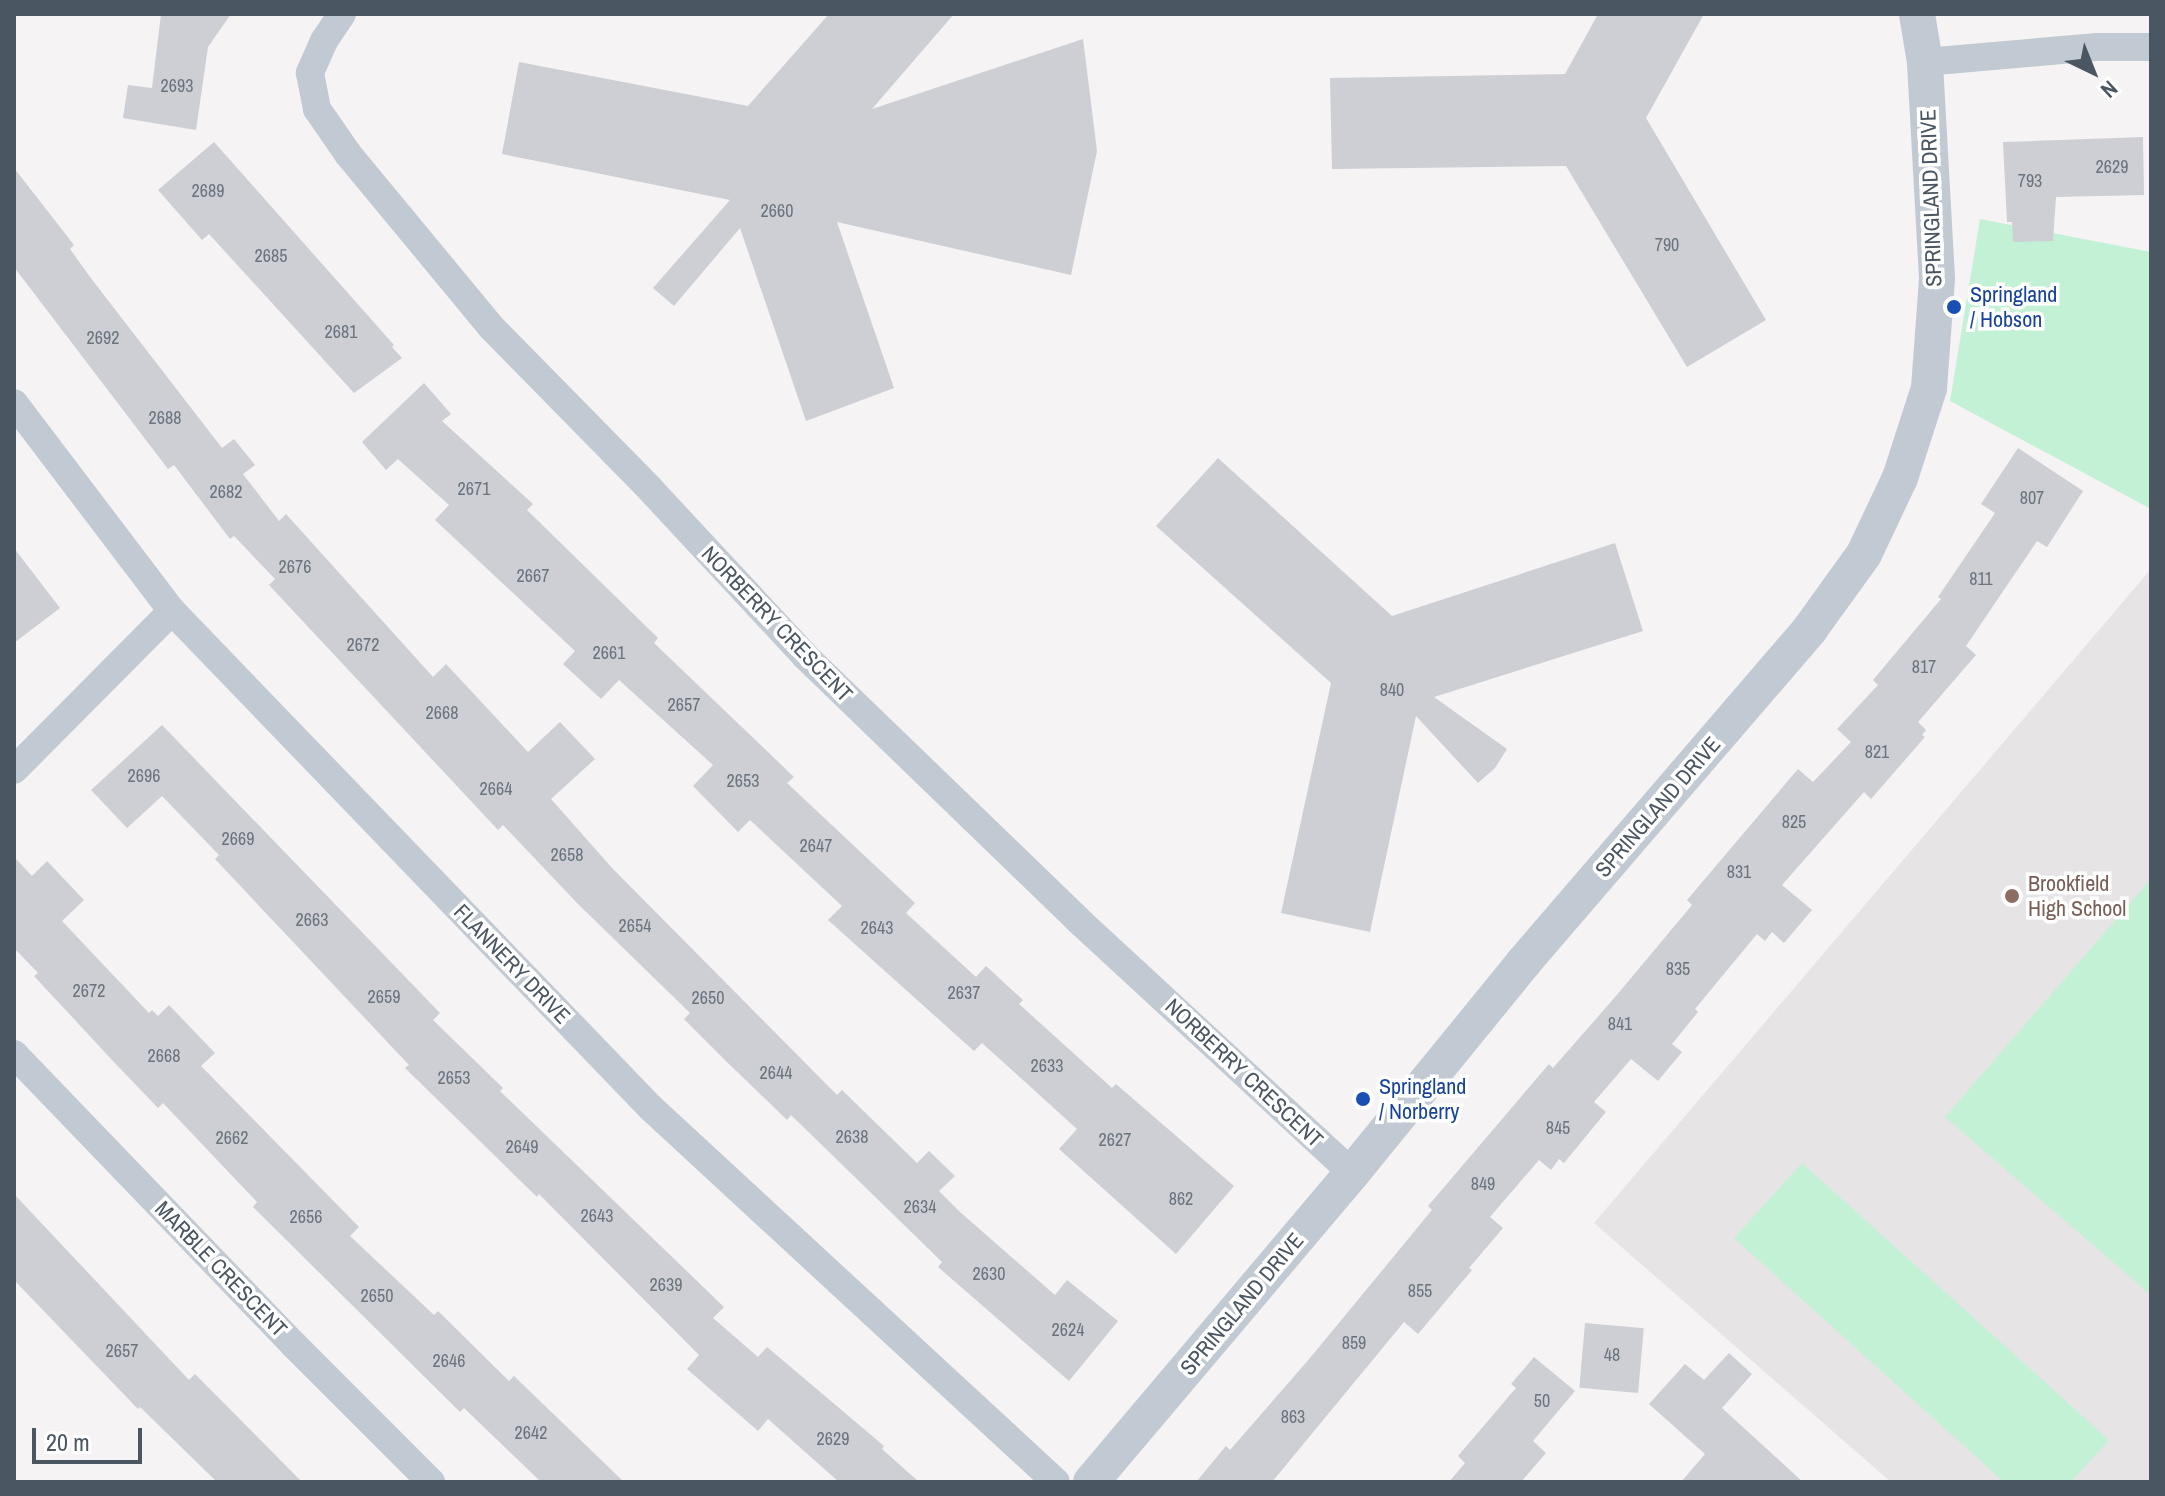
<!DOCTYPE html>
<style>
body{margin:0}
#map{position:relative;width:2165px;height:1496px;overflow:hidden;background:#f5f3f3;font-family:"Archivo Narrow",sans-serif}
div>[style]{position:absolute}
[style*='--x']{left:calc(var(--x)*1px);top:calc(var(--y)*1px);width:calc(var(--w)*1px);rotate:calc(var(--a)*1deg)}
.education>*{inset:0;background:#e6e4e5}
.green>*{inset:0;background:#c3f1d5}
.building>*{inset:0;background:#cdcfd5;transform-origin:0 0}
.minor>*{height:28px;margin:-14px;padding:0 14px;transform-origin:14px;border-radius:14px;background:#c1cad2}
.tertiary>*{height:36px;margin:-18px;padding:0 18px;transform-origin:18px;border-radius:18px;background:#c1cad2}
.dots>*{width:22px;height:22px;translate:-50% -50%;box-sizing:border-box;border:4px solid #fff;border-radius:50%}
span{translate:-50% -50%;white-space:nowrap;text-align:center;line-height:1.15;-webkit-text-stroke:7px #fff;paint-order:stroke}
.number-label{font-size:18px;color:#6b747e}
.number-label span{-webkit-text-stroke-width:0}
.street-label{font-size:22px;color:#4a5661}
.transit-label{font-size:22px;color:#164399}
.left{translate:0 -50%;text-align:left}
.education-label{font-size:22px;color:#785e54}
.frame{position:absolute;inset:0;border:16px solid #4a5661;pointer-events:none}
.north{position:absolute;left:2053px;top:32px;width:80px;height:80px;-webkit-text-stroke:6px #fff;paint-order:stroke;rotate:137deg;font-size:22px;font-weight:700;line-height:32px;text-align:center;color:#4a5661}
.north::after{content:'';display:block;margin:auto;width:28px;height:36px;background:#4a5661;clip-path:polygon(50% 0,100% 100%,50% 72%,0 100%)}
.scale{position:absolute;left:32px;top:1428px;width:110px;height:36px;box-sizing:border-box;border:4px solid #4a5661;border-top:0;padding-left:10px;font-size:24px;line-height:28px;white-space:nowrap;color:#4a5661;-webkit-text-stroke:6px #fff;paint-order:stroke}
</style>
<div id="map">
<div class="education">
<div style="clip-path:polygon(2151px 569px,2151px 1482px,1891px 1482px,1594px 1223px)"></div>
</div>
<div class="green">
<div style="clip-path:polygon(1980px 219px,2151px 252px,2151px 509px,1950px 401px)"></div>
<div style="clip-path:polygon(2151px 879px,2151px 1295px,1945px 1117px)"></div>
<div style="clip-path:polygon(1802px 1163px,2109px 1440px,2071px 1482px,2004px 1482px,1734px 1238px)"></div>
</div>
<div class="building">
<div style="clip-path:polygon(161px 14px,231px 14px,208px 47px,196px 130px,123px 118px,128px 85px,152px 88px)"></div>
<div style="clip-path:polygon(829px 14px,954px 14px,872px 109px,1083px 39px,1097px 151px,1071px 275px,837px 222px,894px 388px,806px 421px,740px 228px,674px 306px,653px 288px,730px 200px,502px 154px,519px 62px,748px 106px)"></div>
<div style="clip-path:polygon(1598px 14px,1704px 14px,1646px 118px,1766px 320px,1687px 367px,1566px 166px,1332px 169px,1330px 78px,1565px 74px)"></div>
<div style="clip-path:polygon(2143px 137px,2144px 195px,2056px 197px,2053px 241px,2013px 242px,2012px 222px,2007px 222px,2003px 142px)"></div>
<div style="clip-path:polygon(214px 142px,394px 345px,392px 347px,402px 358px,354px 393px,209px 234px,202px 240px,158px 190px)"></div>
<div style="clip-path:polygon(14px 168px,74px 245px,70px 249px,90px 277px,222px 448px,234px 439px,255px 465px,243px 474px,279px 521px,286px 514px,433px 677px,446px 664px,528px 752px,560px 722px,595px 759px,551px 799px,613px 869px,837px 1095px,842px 1090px,917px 1163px,929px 1151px,955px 1176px,939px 1191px,960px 1212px,1055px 1295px,1067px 1280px,1118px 1321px,1069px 1381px,938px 1267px,942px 1262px,863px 1185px,791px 1115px,787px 1120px,728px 1063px,684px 1019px,690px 1013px,577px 903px,503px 825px,498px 830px,269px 585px,275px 579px,234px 536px,230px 539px,174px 465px,168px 469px,14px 267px)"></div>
<div style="clip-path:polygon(424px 383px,451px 414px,442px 421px,533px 504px,527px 510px,658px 638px,654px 643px,794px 777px,787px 783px,915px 903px,906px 913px,976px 977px,986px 966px,1023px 1000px,1019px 1004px,1112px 1088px,1116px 1084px,1234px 1186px,1176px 1254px,1059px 1149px,1077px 1129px,982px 1043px,974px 1051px,828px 920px,842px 906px,750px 820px,738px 832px,693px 786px,713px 765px,619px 680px,601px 699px,563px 664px,575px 651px,435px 520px,449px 505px,398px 459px,386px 470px,362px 442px)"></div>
<div style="clip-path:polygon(2018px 448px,2083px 491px,2047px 547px,2037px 541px,1966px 646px,1976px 655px,1918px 722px,1926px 730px,1922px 735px,1925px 737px,1871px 799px,1864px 792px,1782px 885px,1812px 910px,1784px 943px,1772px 932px,1765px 941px,1757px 934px,1695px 1009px,1698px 1012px,1672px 1044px,1682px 1052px,1658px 1081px,1631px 1059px,1594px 1102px,1606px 1112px,1564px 1163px,1559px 1159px,1551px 1170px,1539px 1160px,1490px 1217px,1503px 1228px,1469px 1268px,1472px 1270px,1418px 1334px,1404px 1322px,1272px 1482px,1196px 1482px,1226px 1446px,1230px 1450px,1310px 1358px,1432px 1210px,1428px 1206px,1549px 1064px,1553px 1068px,1616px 996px,1692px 905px,1687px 900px,1798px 769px,1813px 782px,1851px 742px,1837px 729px,1878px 685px,1873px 680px,1941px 599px,1938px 597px,1995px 513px,1981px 504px)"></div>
<div style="clip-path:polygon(1218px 458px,1392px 616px,1615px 543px,1643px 631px,1434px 697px,1507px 749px,1495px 768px,1478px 783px,1416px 716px,1370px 932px,1281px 913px,1331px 683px,1156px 526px)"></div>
<div style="clip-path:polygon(14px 548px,60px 608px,14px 643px)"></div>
<div style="clip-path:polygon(162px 725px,440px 1013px,433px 1020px,503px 1088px,500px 1091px,724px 1307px,713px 1318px,758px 1357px,767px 1347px,884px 1446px,882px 1449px,919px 1482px,839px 1482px,768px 1419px,758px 1431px,687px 1369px,699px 1355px,539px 1194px,537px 1197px,405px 1068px,409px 1065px,215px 859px,219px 855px,162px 796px,127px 828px,91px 790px)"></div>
<div style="clip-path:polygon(14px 857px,32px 876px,47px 861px,84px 900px,62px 921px,149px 1013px,152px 1010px,158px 1016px,169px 1005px,215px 1053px,201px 1066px,359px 1227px,350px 1236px,434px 1315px,438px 1311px,509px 1381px,514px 1376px,624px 1482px,541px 1482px,464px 1408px,460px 1412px,253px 1207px,257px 1202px,163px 1103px,158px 1108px,112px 1060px,34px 976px,38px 973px,14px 948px)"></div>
<div style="clip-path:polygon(14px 1194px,189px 1380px,195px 1374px,302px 1482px,217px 1482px,140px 1407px,138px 1409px,14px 1280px)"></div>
<div style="left:1585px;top:1323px;width:59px;height:65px;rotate:5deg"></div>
<div style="clip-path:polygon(1729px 1353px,1752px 1374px,1722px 1408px,1803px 1482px,1681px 1482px,1705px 1454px,1649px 1404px,1685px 1364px,1704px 1380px)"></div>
<div style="clip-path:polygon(1534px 1357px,1575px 1391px,1533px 1441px,1546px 1453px,1521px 1482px,1449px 1482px,1465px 1463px,1458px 1456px,1516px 1388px,1511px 1384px)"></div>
</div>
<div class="minor">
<div style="--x:342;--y:14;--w:32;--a:124"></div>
<div style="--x:324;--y:41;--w:35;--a:114"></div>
<div style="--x:310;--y:73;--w:37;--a:79"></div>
<div style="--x:317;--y:109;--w:55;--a:55.4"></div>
<div style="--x:348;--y:154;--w:224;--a:50.4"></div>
<div style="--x:491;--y:327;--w:227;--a:45.5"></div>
<div style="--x:650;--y:489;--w:228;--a:47.1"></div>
<div style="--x:805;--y:656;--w:378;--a:44"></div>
<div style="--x:1077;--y:919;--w:374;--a:42.7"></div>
<div style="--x:1925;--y:62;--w:173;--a:-5"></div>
<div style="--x:2097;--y:47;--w:54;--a:0"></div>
<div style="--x:14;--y:403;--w:261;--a:52.8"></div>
<div style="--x:172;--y:611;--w:690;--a:46.06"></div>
<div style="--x:651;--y:1108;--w:551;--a:42.72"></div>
<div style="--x:14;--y:770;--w:224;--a:-45.2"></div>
<div style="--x:14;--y:1054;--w:404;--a:46.1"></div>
<div style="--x:294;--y:1345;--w:194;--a:45"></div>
</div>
<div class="tertiary">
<div style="--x:1091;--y:1482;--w:404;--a:-49.8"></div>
<div style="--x:1352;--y:1173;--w:271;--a:-50.8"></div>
<div style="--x:1523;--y:963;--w:440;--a:-49.3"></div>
<div style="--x:1810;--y:629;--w:92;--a:-54.2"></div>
<div style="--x:1864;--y:554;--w:84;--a:-64.7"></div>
<div style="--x:1900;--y:478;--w:95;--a:-72.1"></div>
<div style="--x:1929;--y:388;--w:110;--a:-85.8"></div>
<div style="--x:1937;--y:278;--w:216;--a:-93.2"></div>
<div style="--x:1925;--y:62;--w:49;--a:-99.5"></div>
</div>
<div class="dots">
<div style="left:1954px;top:307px;background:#1a4fb4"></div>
<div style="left:2012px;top:896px;background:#8d6e63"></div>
<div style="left:1363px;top:1099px;background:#1a4fb4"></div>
</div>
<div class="number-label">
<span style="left:177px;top:86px">2693</span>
<span style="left:2112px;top:167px">2629</span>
<span style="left:2030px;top:181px">793</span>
<span style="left:208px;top:191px">2689</span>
<span style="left:777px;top:211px">2660</span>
<span style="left:1667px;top:245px">790</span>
<span style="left:271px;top:256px">2685</span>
<span style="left:341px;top:332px">2681</span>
<span style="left:103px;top:338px">2692</span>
<span style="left:165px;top:418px">2688</span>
<span style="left:474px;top:489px">2671</span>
<span style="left:226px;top:492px">2682</span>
<span style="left:2032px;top:498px">807</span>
<span style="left:295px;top:567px">2676</span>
<span style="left:533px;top:576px">2667</span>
<span style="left:1981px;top:579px">811</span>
<span style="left:363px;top:645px">2672</span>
<span style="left:609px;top:653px">2661</span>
<span style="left:1924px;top:667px">817</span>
<span style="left:1392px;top:690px">840</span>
<span style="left:684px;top:705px">2657</span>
<span style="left:442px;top:713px">2668</span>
<span style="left:1877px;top:752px">821</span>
<span style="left:144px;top:776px">2696</span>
<span style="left:743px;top:781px">2653</span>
<span style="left:496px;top:789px">2664</span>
<span style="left:1794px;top:822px">825</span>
<span style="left:238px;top:839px">2669</span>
<span style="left:816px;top:846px">2647</span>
<span style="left:567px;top:855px">2658</span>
<span style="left:1739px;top:872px">831</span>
<span style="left:312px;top:920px">2663</span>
<span style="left:635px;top:926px">2654</span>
<span style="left:877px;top:928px">2643</span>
<span style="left:1678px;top:969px">835</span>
<span style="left:89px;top:991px">2672</span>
<span style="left:964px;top:993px">2637</span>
<span style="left:384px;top:997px">2659</span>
<span style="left:708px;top:998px">2650</span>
<span style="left:1620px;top:1024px">841</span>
<span style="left:164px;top:1056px">2668</span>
<span style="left:1047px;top:1066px">2633</span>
<span style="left:776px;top:1073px">2644</span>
<span style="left:454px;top:1078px">2653</span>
<span style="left:1558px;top:1128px">845</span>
<span style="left:852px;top:1137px">2638</span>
<span style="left:232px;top:1138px">2662</span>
<span style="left:1115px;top:1140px">2627</span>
<span style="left:522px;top:1147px">2649</span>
<span style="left:1483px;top:1184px">849</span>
<span style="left:1181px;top:1199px">862</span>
<span style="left:920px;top:1207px">2634</span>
<span style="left:597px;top:1216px">2643</span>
<span style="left:306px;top:1217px">2656</span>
<span style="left:989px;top:1274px">2630</span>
<span style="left:666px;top:1285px">2639</span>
<span style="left:1420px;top:1291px">855</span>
<span style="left:377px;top:1296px">2650</span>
<span style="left:1068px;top:1330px">2624</span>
<span style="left:1354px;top:1343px">859</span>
<span style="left:122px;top:1351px">2657</span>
<span style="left:1612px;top:1355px">48</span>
<span style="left:449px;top:1361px">2646</span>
<span style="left:1542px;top:1401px">50</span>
<span style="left:1293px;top:1417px">863</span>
<span style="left:531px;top:1433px">2642</span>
<span style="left:833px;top:1439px">2629</span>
</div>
<div class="street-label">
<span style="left:1931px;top:198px;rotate:-92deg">SPRINGLAND DRIVE</span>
<span style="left:777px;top:624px;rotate:46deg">NORBERRY CRESCENT</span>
<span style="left:1658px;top:807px;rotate:-49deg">SPRINGLAND DRIVE</span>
<span style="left:512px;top:964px;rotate:46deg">FLANNERY DRIVE</span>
<span style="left:1244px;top:1073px;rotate:43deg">NORBERRY CRESCENT</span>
<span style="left:221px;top:1269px;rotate:46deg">MARBLE CRESCENT</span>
<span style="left:1242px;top:1304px;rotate:-50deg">SPRINGLAND DRIVE</span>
</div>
<div class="transit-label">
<span class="left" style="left:1970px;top:307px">Springland<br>/ Hobson</span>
<span class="left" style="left:1379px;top:1099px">Springland<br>/ Norberry</span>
</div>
<div class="education-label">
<span class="left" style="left:2028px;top:896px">Brookfield<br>High School</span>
</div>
<div class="frame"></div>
<div class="north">N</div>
<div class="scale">20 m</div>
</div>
